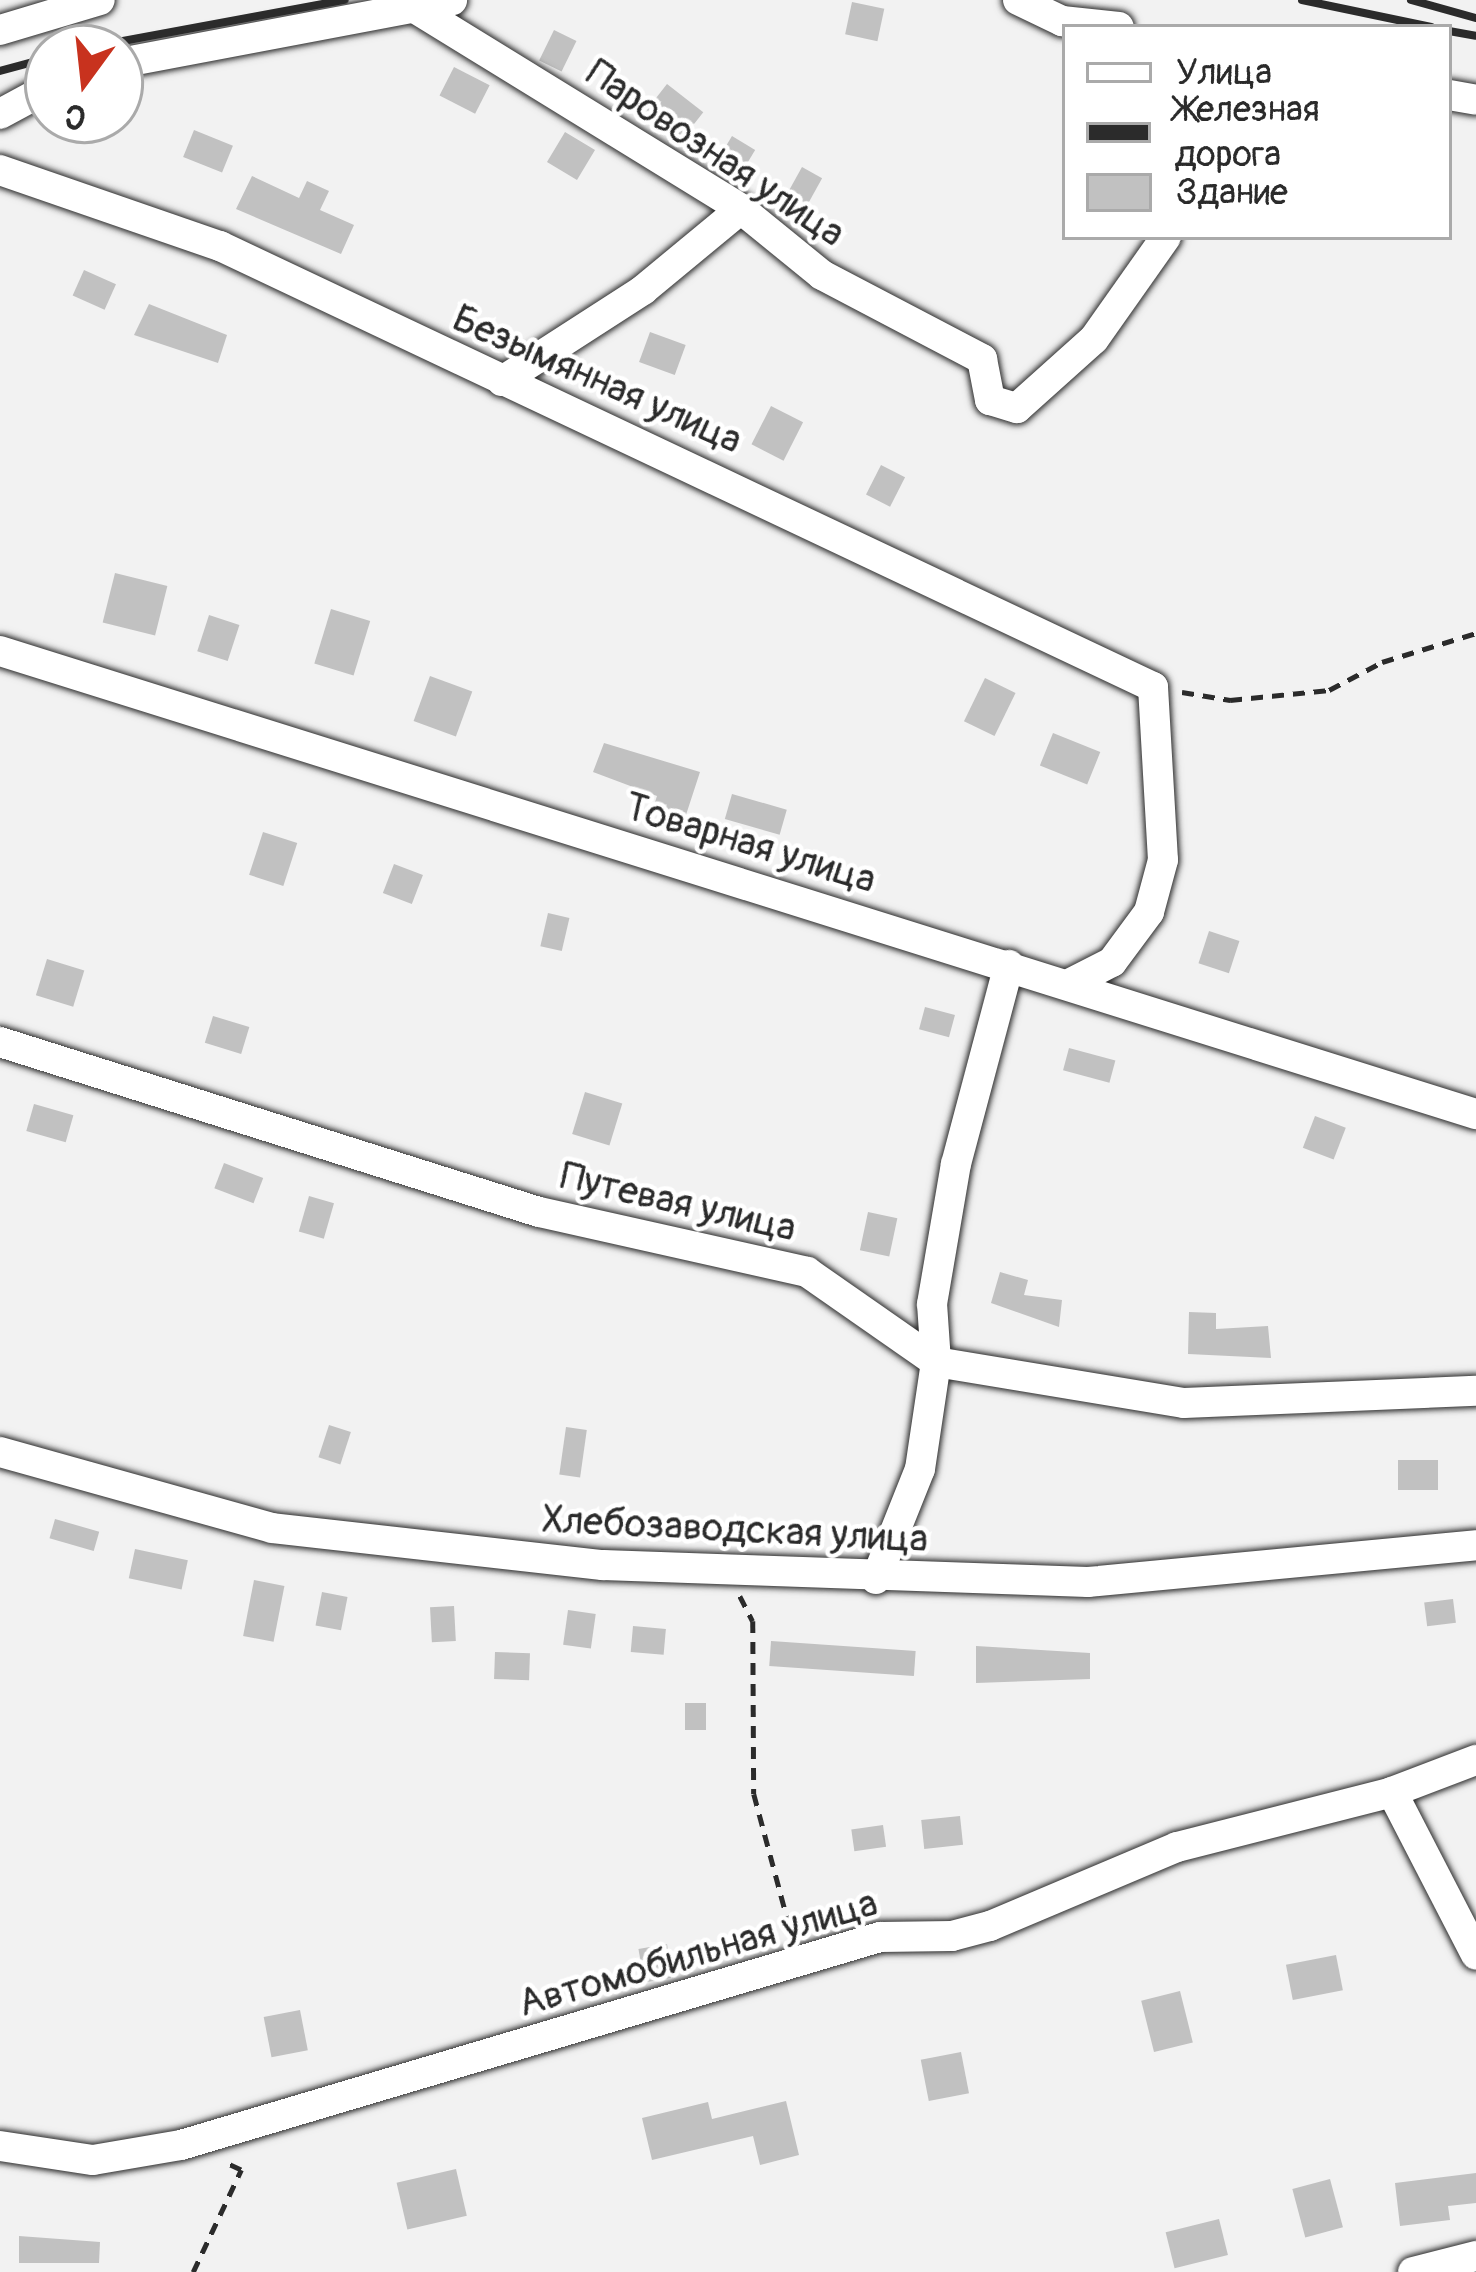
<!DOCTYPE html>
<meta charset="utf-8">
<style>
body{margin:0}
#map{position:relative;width:1476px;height:2272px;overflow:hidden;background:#f2f2f2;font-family:Pangolin,sans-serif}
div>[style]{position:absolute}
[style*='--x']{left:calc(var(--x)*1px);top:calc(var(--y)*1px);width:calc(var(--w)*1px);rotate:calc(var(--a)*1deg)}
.building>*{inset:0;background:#c1c1c1;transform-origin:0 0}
.path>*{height:4.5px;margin-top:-2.25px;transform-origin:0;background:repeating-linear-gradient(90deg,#2b2b2b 0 12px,transparent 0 21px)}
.roads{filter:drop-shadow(0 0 3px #2b2b2b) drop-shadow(0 0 3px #2b2b2b)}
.minor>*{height:30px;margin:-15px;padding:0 15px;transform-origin:15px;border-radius:15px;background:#fff}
.rail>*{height:8px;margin:-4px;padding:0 4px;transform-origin:4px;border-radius:4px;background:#2b2b2b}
span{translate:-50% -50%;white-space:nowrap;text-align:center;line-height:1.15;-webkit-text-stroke:9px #fff;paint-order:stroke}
.street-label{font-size:39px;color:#2b2b2b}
.legend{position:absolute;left:1062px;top:24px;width:390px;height:216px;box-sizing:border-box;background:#fff;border:3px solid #aaa;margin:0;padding:15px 21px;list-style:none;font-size:36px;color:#2b2b2b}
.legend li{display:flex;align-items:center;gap:24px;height:60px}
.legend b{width:60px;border:3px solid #aaa}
.north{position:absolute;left:24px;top:24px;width:120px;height:120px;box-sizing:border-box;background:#fff;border:3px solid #aaa;border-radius:50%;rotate:195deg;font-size:33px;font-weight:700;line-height:48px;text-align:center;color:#2b2b2b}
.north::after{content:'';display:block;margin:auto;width:42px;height:54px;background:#c8321e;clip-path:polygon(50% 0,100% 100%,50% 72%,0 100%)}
</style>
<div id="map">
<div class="building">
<div style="left:852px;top:2px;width:33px;height:33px;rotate:12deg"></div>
<div style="left:554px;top:30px;width:25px;height:34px;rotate:26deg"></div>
<div style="left:454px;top:67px;width:40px;height:32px;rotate:27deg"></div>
<div style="left:667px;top:84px;width:46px;height:33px;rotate:38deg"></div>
<div style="left:194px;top:130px;width:42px;height:29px;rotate:22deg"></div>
<div style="left:565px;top:132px;width:35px;height:35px;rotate:31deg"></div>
<div style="left:732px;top:136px;width:27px;height:28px;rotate:31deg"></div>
<div style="left:802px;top:167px;width:23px;height:34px;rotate:29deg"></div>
<div style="clip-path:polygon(252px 176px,299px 198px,307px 181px,329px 191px,320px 210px,354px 225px,341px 254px,236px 209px)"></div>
<div style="left:84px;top:270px;width:35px;height:28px;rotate:24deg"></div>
<div style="clip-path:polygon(149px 304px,227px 335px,218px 363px,134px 335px)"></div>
<div style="left:650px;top:332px;width:38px;height:32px;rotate:20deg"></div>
<div style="left:771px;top:406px;width:36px;height:43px;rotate:27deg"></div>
<div style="left:881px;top:465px;width:27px;height:33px;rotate:27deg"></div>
<div style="left:115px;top:573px;width:54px;height:51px;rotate:14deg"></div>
<div style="left:331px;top:609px;width:41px;height:57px;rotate:17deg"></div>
<div style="left:209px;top:615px;width:32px;height:38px;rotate:18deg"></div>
<div style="left:430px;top:676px;width:45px;height:48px;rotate:20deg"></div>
<div style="left:985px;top:678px;width:34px;height:48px;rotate:26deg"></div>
<div style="left:1053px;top:733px;width:51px;height:35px;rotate:22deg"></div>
<div style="clip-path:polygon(604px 743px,700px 772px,684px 821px,652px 811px,657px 796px,593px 772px)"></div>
<div style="left:732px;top:794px;width:57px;height:26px;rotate:16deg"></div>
<div style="left:263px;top:832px;width:36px;height:45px;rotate:18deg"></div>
<div style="left:394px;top:864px;width:31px;height:31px;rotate:21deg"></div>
<div style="left:548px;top:913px;width:22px;height:34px;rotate:13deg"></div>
<div style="left:1209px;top:931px;width:32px;height:34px;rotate:18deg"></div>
<div style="left:47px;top:959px;width:39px;height:38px;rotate:17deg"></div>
<div style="left:925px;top:1007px;width:31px;height:23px;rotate:15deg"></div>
<div style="left:213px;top:1016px;width:38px;height:28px;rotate:17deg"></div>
<div style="left:1069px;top:1048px;width:48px;height:23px;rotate:15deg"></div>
<div style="left:585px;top:1092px;width:39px;height:44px;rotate:17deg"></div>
<div style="left:34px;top:1104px;width:41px;height:28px;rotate:16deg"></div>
<div style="left:1315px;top:1116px;width:33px;height:34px;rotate:21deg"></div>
<div style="left:224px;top:1163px;width:42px;height:27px;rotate:21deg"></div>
<div style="left:309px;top:1196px;width:26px;height:37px;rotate:16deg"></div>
<div style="left:868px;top:1212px;width:30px;height:39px;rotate:12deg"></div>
<div style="clip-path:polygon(1000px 1272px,1028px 1280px,1024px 1295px,1062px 1300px,1059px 1327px,991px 1303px)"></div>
<div style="clip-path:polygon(1189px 1312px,1216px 1313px,1216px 1329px,1268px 1326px,1271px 1358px,1188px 1354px)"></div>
<div style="left:329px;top:1425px;width:23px;height:34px;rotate:18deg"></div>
<div style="left:566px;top:1427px;width:21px;height:48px;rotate:8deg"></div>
<div style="left:1438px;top:1460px;width:30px;height:40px;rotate:90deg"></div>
<div style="left:55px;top:1519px;width:46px;height:20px;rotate:16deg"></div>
<div style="left:135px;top:1549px;width:54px;height:30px;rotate:12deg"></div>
<div style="left:254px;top:1580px;width:31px;height:57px;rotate:11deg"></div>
<div style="left:322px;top:1592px;width:26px;height:34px;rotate:11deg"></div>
<div style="left:1453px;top:1599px;width:24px;height:29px;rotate:83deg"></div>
<div style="left:454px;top:1606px;width:35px;height:24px;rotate:87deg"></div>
<div style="left:568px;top:1610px;width:28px;height:35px;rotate:8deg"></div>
<div style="left:633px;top:1626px;width:33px;height:26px;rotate:5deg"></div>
<div style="left:771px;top:1641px;width:145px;height:25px;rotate:4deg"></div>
<div style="clip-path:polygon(976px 1646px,1090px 1653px,1090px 1679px,976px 1683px)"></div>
<div style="left:495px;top:1652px;width:35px;height:27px;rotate:2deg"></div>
<div style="left:685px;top:1703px;width:21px;height:27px"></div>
<div style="left:960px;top:1816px;width:29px;height:39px;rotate:84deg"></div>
<div style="left:883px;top:1825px;width:22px;height:32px;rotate:82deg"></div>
<div style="left:667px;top:1944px;width:34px;height:29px;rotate:80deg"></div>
<div style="left:1336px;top:1955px;width:36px;height:51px;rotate:79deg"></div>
<div style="left:1180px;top:1991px;width:53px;height:40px;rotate:76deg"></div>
<div style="left:300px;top:2010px;width:41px;height:37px;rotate:79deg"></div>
<div style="left:961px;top:2052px;width:42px;height:41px;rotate:79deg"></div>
<div style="clip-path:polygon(786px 2101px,799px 2155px,760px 2165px,753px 2136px,652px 2160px,642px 2118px,708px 2102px,712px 2119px)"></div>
<div style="left:456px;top:2169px;width:48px;height:61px;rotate:77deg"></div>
<div style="clip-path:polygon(1476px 2173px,1476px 2203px,1448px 2206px,1450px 2220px,1400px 2226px,1395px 2183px)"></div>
<div style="left:1330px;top:2179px;width:50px;height:39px;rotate:75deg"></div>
<div style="left:1219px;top:2219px;width:37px;height:55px;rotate:76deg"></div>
<div style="clip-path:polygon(19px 2236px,100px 2242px,99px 2263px,19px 2263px)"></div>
</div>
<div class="path">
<div style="--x:1182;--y:692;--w:49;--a:9.5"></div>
<div style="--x:1230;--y:700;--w:100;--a:-5.8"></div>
<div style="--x:1329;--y:690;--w:60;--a:-27.8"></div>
<div style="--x:1382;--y:662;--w:98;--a:-17.1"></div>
<div style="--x:740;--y:1596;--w:28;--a:63"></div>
<div style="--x:753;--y:1621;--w:173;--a:89.7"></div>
<div style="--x:754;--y:1794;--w:147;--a:75"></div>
<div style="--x:193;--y:2272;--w:113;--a:-64.8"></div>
<div style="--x:241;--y:2170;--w:19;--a:-155"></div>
</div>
<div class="roads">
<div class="minor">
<div style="--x:1018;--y:0;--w:49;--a:25.5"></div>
<div style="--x:1062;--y:21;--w:57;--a:6"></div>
<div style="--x:410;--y:5;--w:389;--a:31.6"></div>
<div style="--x:741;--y:209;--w:104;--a:39.2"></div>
<div style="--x:822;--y:275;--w:181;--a:27.7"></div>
<div style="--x:982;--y:359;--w:42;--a:79"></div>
<div style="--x:990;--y:400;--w:28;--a:17"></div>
<div style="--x:1017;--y:408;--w:103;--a:-41.9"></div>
<div style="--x:1094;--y:339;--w:125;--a:-54.8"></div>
<div style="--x:0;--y:30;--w:104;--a:-16.7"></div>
<div style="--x:120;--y:63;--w:338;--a:-10.7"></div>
<div style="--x:1449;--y:95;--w:27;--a:10"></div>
<div style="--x:0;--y:114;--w:55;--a:-28.4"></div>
<div style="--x:0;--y:170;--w:233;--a:19.1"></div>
<div style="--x:220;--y:246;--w:1032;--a:25.3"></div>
<div style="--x:1153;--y:687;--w:173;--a:86.7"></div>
<div style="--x:1163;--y:860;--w:54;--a:105.1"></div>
<div style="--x:1149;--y:912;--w:62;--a:126.5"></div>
<div style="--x:1112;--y:962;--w:48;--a:152.9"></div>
<div style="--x:502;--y:381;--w:168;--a:-32.8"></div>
<div style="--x:643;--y:290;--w:127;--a:-39.6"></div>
<div style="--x:0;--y:651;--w:1547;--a:17.42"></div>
<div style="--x:0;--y:1042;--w:565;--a:17.51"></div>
<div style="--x:539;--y:1212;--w:275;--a:12.6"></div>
<div style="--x:807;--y:1272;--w:157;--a:34.9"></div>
<div style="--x:936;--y:1362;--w:251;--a:9.4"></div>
<div style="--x:1184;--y:1403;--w:292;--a:-2.4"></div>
<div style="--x:0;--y:1452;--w:282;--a:15.6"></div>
<div style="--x:272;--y:1528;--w:333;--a:6.4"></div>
<div style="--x:603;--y:1565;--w:485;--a:2"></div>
<div style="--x:1088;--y:1582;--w:390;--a:-5.4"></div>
<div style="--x:876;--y:1579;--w:118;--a:-68.2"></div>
<div style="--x:920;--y:1469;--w:108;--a:-81.5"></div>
<div style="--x:936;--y:1362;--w:58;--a:-93.9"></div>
<div style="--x:932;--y:1304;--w:142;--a:-80.3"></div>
<div style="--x:956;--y:1164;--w:206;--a:-75.1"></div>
<div style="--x:1392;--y:1792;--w:183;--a:62.7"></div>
<div style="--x:0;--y:2146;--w:94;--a:8.6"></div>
<div style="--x:93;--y:2160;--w:89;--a:-9.7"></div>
<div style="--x:181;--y:2145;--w:729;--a:-16.57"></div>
<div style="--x:880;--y:1937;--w:72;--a:-0.8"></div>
<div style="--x:952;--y:1936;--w:39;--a:-15"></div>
<div style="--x:990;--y:1926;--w:203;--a:-22.9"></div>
<div style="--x:1177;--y:1847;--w:222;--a:-14.3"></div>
<div style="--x:1392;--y:1792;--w:90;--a:-20.9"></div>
<div style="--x:1413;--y:2272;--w:65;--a:-14.3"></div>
</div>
</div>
<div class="rail">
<div style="--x:1302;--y:0;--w:132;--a:11.8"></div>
<div style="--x:1411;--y:0;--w:67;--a:15.5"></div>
<div style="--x:1449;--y:31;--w:27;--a:10"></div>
<div style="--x:85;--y:48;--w:264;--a:-10.5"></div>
<div style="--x:0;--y:71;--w:50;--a:-15.2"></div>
</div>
<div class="street-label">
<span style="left:715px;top:154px;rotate:34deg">Паровозная улица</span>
<span style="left:597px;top:380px;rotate:24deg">Безымянная улица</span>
<span style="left:750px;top:844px;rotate:17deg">Товарная улица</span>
<span style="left:678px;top:1203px;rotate:13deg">Путевая улица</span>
<span style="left:735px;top:1530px;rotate:3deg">Хлебозаводская улица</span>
<span style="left:698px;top:1954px;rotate:-16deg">Автомобильная улица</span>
</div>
<ul class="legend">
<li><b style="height:15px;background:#fff"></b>Улица</li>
<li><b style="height:15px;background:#2b2b2b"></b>Железная дорога</li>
<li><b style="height:33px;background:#c1c1c1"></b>Здание</li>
</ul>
<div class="north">С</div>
</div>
